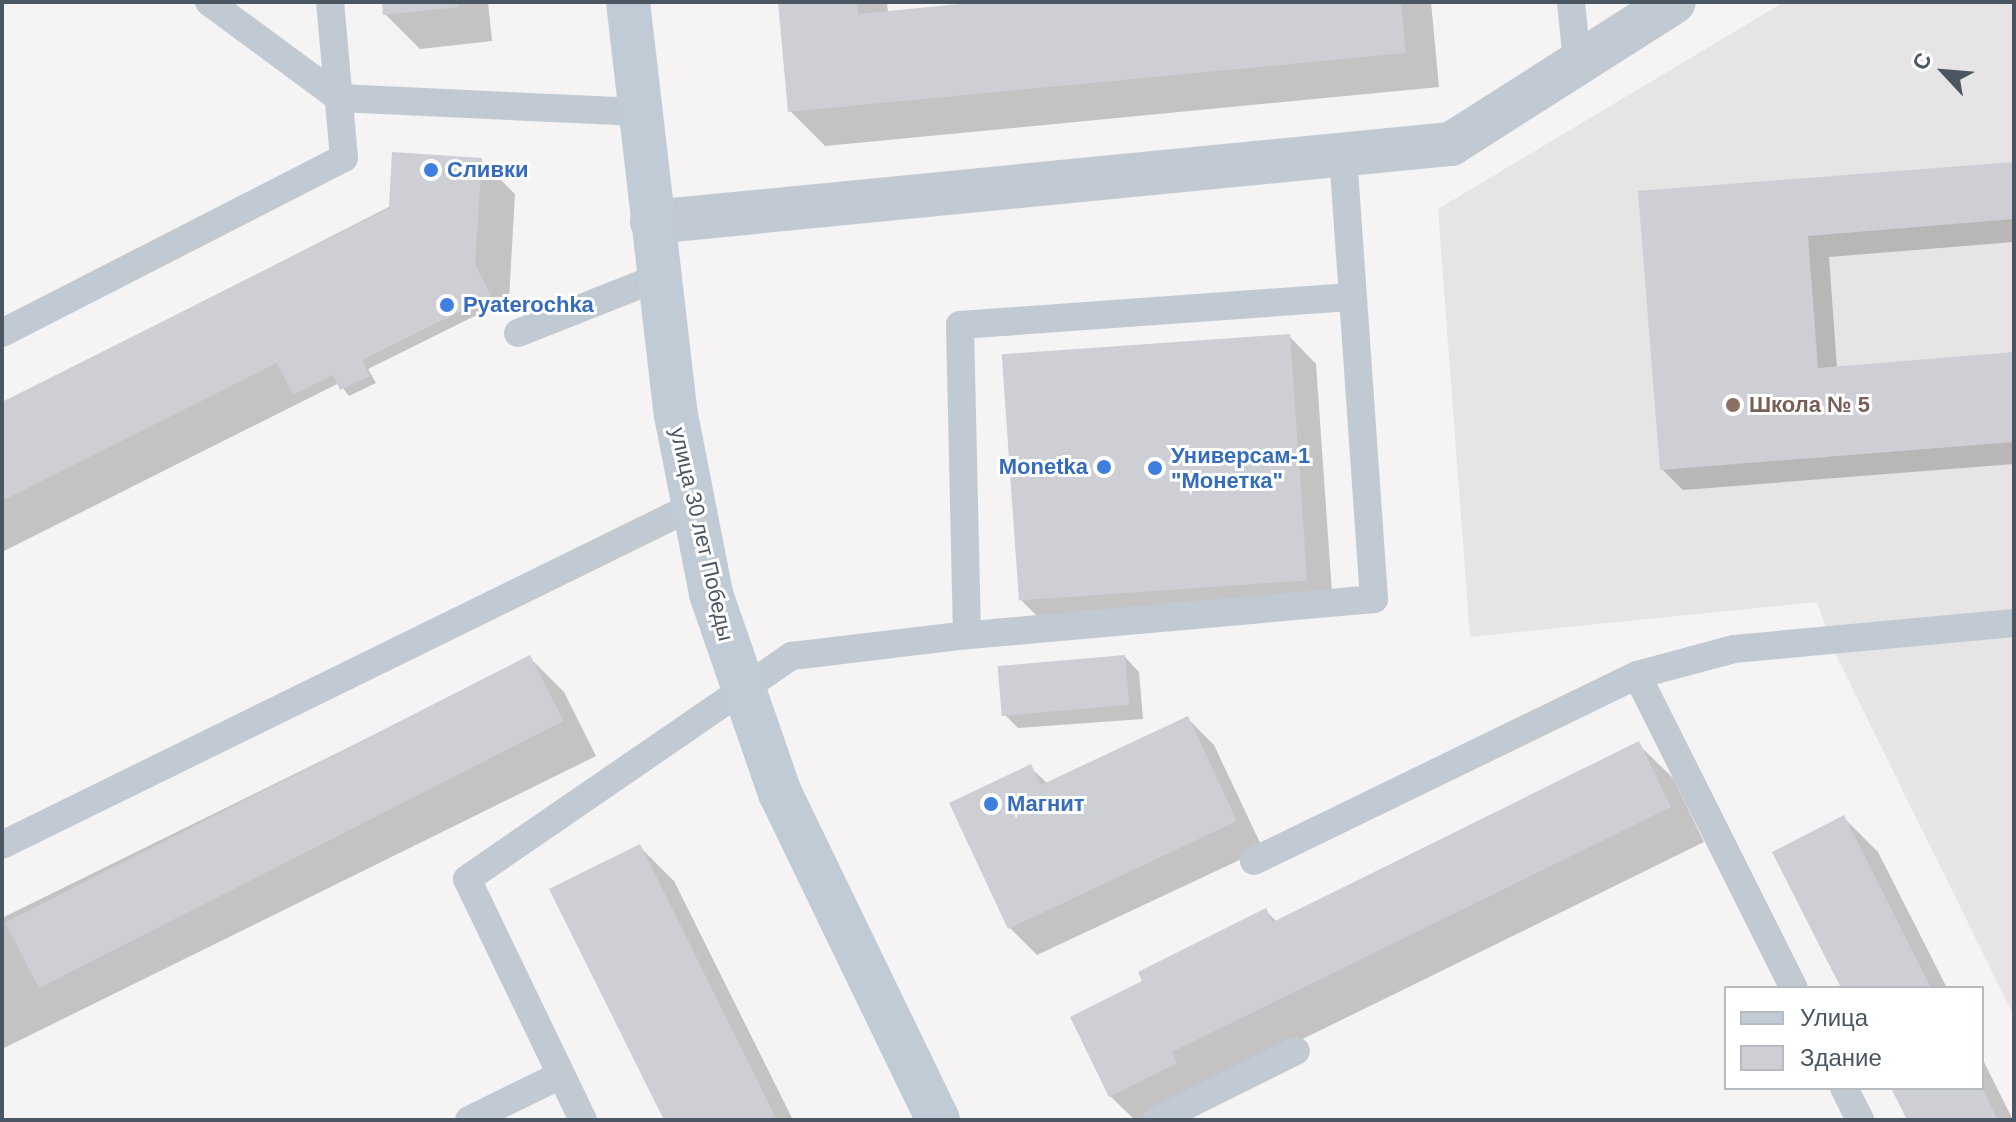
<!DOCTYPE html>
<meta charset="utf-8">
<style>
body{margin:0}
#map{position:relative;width:2016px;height:1122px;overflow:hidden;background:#f5f3f3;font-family:Helvetica,sans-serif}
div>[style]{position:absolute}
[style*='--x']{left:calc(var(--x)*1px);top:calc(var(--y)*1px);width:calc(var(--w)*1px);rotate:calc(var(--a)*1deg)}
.education>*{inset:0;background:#e6e4e5}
.shadow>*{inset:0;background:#0003}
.building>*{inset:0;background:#cdcfd5;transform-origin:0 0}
.service>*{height:28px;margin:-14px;padding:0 14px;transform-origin:14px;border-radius:14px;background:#c1cad2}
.minor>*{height:44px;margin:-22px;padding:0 22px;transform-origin:22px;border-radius:22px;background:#c1cad2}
.secondary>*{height:44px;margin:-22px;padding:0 22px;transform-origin:22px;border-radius:22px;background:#c1cbd6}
.dots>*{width:22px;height:22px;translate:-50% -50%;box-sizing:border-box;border:4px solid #fff;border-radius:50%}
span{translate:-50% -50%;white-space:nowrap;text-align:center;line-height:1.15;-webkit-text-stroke:6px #fff;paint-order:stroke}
.shop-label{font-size:22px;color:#366cbe;font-weight:700}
.left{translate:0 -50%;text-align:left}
.right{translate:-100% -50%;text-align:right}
.education-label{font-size:22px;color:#785e54;font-weight:700}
.street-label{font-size:22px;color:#4a5661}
.frame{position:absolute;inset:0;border:4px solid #4a5661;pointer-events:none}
.legend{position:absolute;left:1724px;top:986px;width:260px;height:104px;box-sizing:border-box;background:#fff;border:2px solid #b7bbc0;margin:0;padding:10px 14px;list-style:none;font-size:24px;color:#4a5661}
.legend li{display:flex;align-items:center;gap:16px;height:40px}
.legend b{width:40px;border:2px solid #b7bbc0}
.north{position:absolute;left:1904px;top:32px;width:80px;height:80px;-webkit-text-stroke:6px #fff;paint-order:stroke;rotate:296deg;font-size:22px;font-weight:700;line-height:32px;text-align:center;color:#4a5661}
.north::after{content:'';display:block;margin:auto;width:28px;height:36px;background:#4a5661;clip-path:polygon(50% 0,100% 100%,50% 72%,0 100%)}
</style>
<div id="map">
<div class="education">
<div style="clip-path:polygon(1784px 2px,2014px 2px,2014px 1016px,1836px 655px,1817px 602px,1470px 637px,1438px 209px)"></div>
</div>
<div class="shadow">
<div style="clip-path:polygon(384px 2px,488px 2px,492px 41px,420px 49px,385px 14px)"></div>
<div style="clip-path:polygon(780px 2px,887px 2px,888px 13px,1000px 2px,1431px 2px,1439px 87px,825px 146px,790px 111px)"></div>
<div style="clip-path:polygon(481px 160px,515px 194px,509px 299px,368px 369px,376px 383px,349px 396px,339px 383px,2px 552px,2px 404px)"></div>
<div style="clip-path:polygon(2014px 164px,2014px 242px,1829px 257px,1837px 368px,2014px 354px,2014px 464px,1683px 490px,1662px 469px,1640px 193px)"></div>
<div style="clip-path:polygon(1289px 336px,1316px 364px,1333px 607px,1048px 627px,1021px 600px)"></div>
<div style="clip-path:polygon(1125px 657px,1139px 672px,1143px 719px,1018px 728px,1003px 713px)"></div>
<div style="clip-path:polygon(530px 658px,564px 692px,596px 756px,2px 1049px,2px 918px)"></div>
<div style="clip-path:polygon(1187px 718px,1214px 745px,1263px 849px,1037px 955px,1010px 928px,952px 804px,1030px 767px,1048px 784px)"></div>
<div style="clip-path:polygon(1638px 744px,1673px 778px,1704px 842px,1205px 1087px,1165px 1120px,1135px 1120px,1110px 1096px,1145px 982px,1266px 911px,1277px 922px)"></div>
<div style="clip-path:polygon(1844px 818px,1878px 852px,1947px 988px,1843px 988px)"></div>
<div style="clip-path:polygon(639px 846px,674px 881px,793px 1120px,666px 1120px)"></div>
<div style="clip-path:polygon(1982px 1058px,2013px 1120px,1909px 1120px,1893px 1088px,1982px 1088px)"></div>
</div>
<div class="building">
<div style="clip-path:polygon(382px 2px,458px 2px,459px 7px,383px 15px)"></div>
<div style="clip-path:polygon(778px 2px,857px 2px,858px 14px,979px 2px,1401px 2px,1406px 53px,788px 112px)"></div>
<div style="clip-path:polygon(392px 152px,482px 158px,475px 264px,491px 296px,362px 360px,370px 376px,340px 390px,333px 375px,293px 395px,277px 363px,2px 501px,2px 402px,389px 208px)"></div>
<div style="clip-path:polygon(2014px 162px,2014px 219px,1808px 236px,1818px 368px,2014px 352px,2014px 442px,1660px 470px,1638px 191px)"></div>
<div style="left:1290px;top:334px;width:247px;height:289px;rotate:86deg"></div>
<div style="left:530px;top:655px;width:74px;height:589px;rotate:63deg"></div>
<div style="left:1125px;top:655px;width:50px;height:128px;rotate:85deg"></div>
<div style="clip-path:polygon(1188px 716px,1237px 821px,1008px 929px,949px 803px,1031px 764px,1041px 785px)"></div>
<div style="clip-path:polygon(1639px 741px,1671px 807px,1172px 1052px,1177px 1063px,1109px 1097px,1070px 1017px,1142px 981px,1138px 972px,1266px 908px,1273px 922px)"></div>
<div style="clip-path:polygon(1844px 815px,1931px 988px,1841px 988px,1772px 852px)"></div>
<div style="clip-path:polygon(640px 844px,777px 1120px,664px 1120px,549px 889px)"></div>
<div style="clip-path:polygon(1891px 1088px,1982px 1088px,1998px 1120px,1907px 1120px)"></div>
</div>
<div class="service">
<div style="--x:209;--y:2;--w:162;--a:36.4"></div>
<div style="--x:339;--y:98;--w:299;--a:2.7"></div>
<div style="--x:1571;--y:2;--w:60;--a:84.3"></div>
<div style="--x:1343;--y:155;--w:445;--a:86"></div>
<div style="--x:1374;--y:599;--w:409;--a:174.9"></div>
<div style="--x:967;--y:635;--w:310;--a:-91.3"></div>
<div style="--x:960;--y:325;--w:394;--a:-4.1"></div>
<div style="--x:2;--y:333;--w:384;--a:-27.1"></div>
<div style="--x:344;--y:158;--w:157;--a:-95.1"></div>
<div style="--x:518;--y:333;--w:149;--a:-21.6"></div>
<div style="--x:1637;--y:675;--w:100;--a:-15"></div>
<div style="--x:1734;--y:649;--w:281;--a:-5.3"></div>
<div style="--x:2;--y:845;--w:770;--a:-26.13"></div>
<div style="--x:1254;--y:861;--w:426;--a:-25.9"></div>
<div style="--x:1637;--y:675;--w:350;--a:63.4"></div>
<div style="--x:1844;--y:1088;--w:36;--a:63"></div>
<div style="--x:469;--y:1120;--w:102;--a:-26.1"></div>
<div style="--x:583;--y:1120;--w:267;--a:-115.7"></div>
<div style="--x:467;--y:879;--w:394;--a:-34.5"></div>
<div style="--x:792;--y:656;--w:176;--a:-6.8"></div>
<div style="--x:1157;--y:1120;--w:155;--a:-26.4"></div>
</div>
<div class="minor">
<div style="--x:652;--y:222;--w:803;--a:-5.58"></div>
<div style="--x:1451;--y:144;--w:264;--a:-32.5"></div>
</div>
<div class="secondary">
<div style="--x:628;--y:2;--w:416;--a:83.4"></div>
<div style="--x:676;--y:415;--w:182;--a:78.9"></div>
<div style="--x:711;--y:594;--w:211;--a:70.9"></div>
<div style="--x:780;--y:793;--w:363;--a:64.2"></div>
</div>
<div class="dots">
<div style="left:431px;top:170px;background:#3f7fe0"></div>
<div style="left:447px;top:305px;background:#3f7fe0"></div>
<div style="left:1733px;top:405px;background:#8d6e63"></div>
<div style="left:1104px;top:467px;background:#3f7fe0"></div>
<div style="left:1155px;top:468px;background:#3f7fe0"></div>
<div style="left:991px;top:804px;background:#3f7fe0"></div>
</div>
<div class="shop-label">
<span class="left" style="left:447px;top:170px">Сливки</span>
<span class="left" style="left:463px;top:305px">Pyaterochka</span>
<span class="left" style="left:1171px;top:468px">Универсам-1<br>"Монетка"</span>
<span class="right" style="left:1088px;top:467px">Monetka</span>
<span class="left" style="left:1007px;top:804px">Магнит</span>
</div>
<div class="education-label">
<span class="left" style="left:1749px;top:405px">Школа № 5</span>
</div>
<div class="street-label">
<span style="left:702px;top:534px;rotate:77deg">улица 30 лет Победы</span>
</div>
<div class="frame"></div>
<ul class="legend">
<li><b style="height:10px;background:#c1cbd6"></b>Улица</li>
<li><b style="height:22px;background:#cdcfd5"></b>Здание</li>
</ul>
<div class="north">С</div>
</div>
